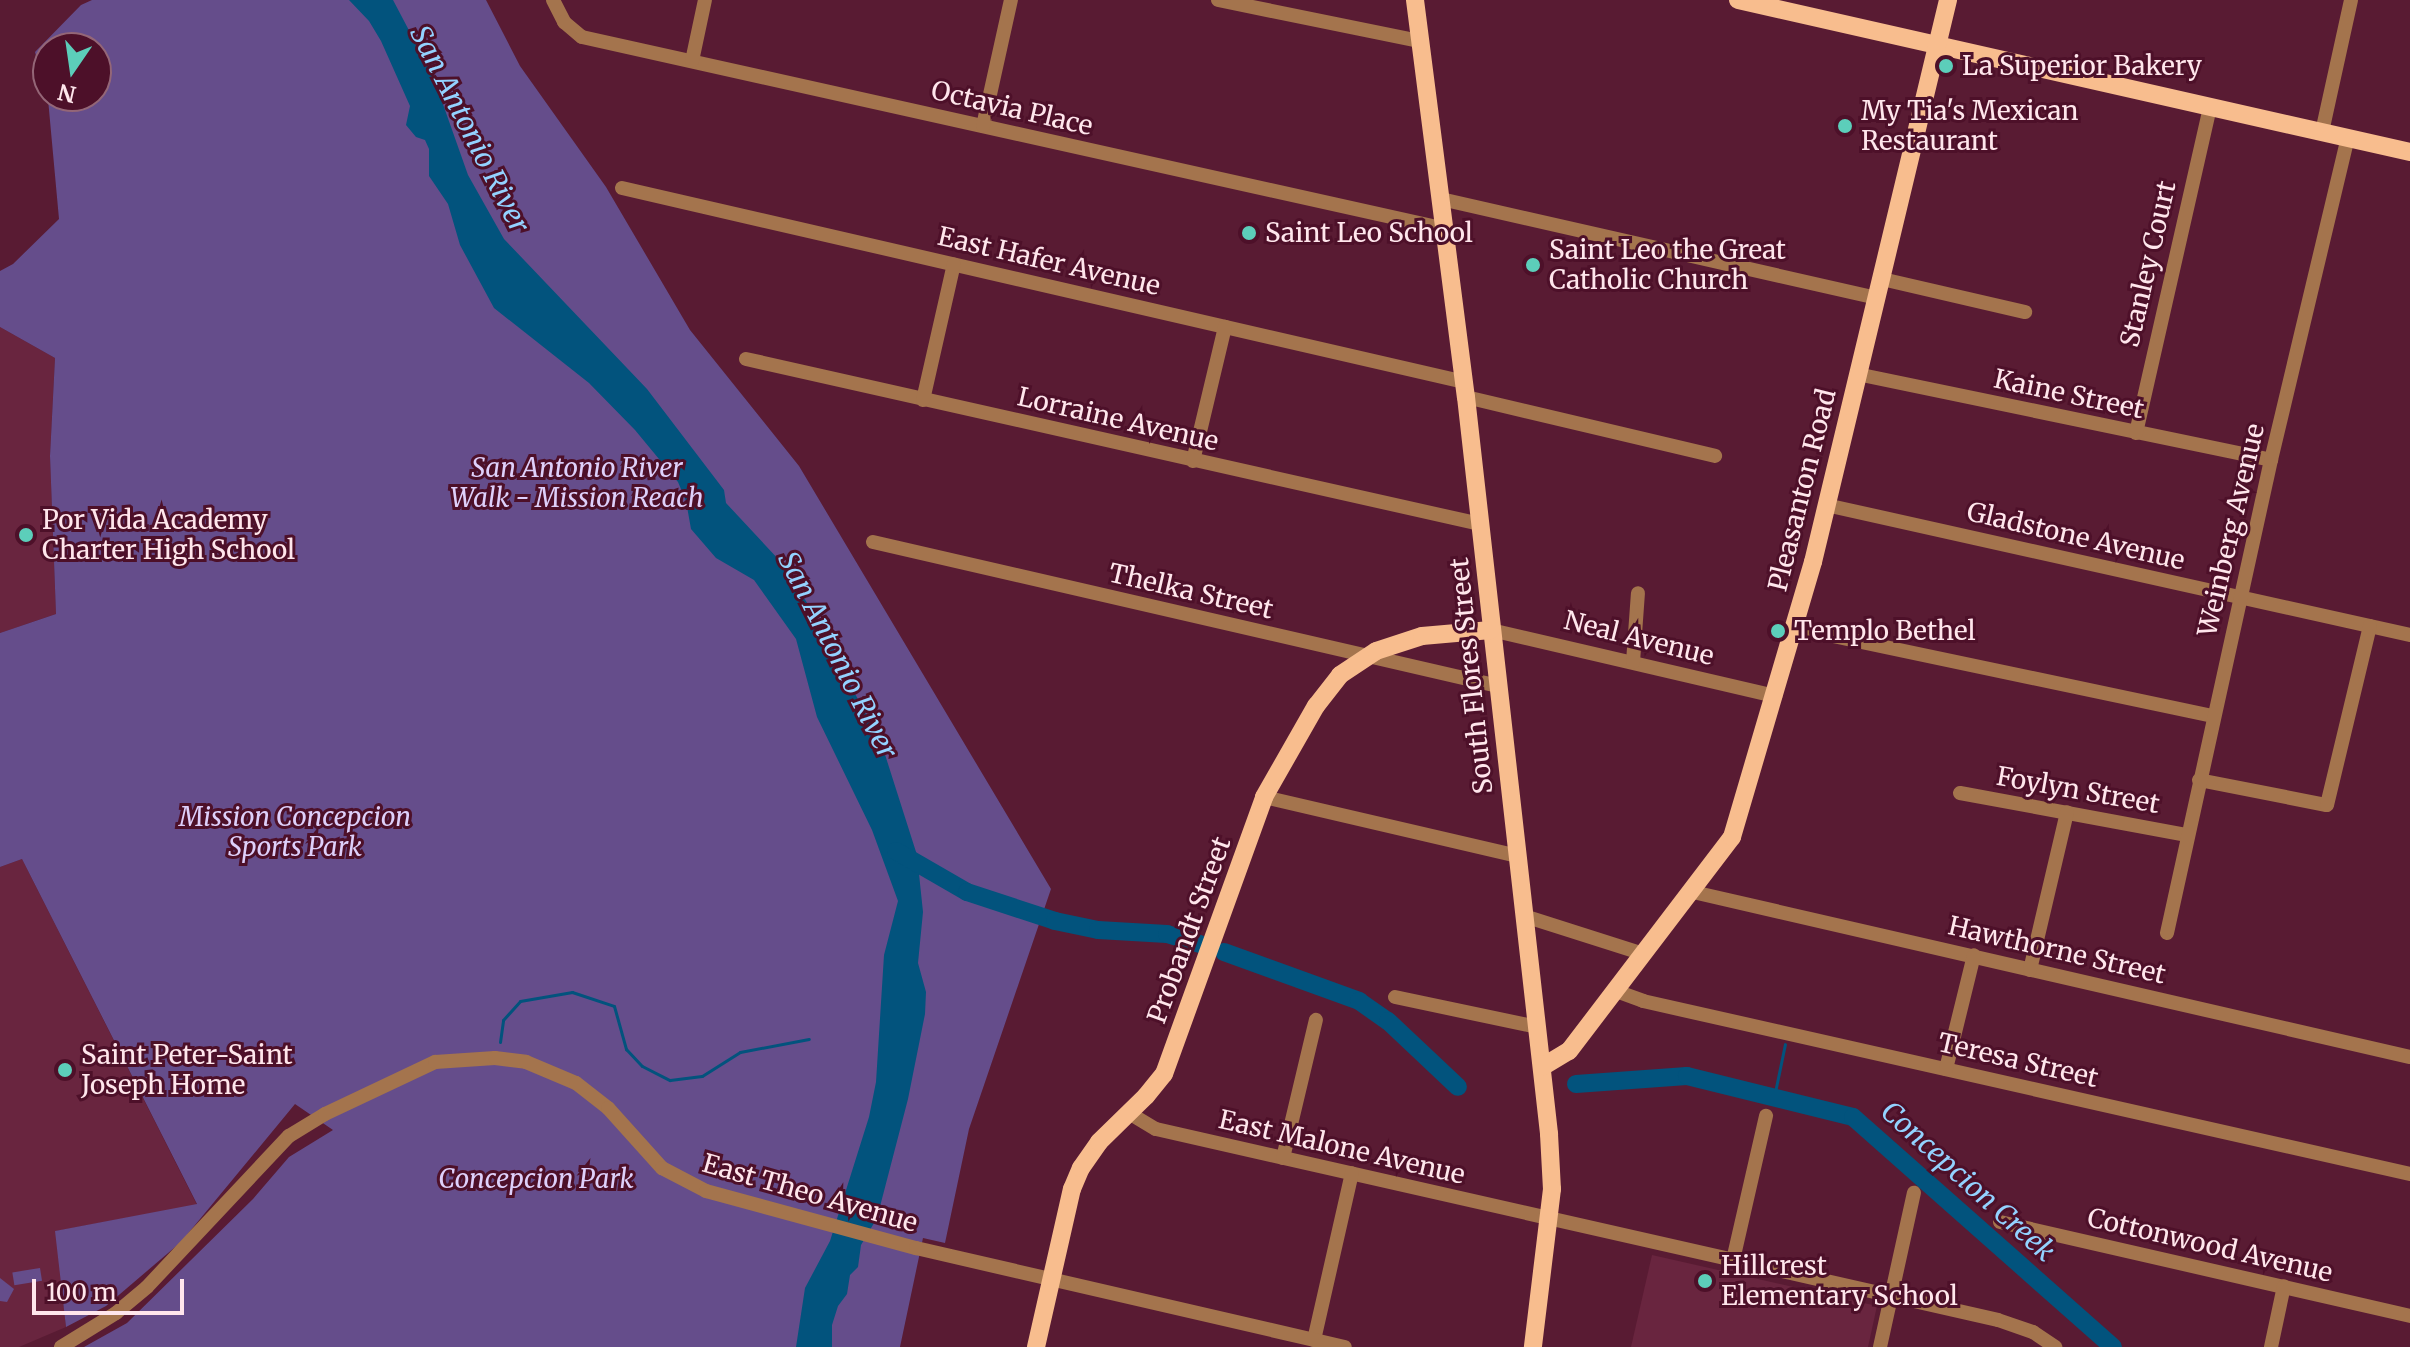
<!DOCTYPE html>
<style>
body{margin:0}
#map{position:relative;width:2410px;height:1347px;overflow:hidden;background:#591b33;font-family:Merriweather,serif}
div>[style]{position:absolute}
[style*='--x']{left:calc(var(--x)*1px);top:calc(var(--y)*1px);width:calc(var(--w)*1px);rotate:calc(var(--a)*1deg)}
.built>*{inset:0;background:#69253f}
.green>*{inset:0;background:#654d8b;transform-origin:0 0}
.water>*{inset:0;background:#02537d}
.stream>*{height:3px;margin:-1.5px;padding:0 1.5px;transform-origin:1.5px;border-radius:1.5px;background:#02537d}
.river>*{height:18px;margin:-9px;padding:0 9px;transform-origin:9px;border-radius:9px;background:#02537d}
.minor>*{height:14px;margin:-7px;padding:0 7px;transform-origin:7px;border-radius:7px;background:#a4744d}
.major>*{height:18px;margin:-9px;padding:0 9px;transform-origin:9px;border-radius:9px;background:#f8bd8e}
.dots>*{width:22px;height:22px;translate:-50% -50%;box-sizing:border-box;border:4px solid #4d1029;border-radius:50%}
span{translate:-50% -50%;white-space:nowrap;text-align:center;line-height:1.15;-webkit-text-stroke:6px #4d1029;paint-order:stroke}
.poi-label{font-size:26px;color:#ffe6ec}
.left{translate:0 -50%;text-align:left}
.street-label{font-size:26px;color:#ffe6ec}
.park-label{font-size:26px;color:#ded0fb;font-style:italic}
.water-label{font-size:28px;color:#93d2ff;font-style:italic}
.north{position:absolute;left:32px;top:32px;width:80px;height:80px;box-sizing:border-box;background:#4d1029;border:2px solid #946677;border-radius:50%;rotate:193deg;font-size:22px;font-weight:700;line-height:32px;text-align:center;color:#ffe6ec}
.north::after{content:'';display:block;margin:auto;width:28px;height:36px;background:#5cceba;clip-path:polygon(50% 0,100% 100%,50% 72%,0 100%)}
.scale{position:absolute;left:32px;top:1279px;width:152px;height:36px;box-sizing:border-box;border:4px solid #ffe6ec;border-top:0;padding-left:10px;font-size:24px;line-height:28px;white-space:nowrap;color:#ffe6ec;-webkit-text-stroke:6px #4d1029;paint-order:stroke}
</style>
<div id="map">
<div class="built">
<div style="clip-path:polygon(0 327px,55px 358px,50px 456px,56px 614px,0 633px)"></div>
<div style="clip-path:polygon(22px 859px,197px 1205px,56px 1231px,66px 1327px,19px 1347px,0 1347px,0 867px)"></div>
<div style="clip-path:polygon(1652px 1255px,1877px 1306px,1868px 1347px,1631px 1347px)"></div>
</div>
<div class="green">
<div style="clip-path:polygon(evenodd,92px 0,486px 0,520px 66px,606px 187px,690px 330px,799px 466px,1051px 889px,969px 1129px,945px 1243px,923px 1238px,900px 1347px,84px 1347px,127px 1323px,253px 1199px,289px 1157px,333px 1130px,295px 1104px,181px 1242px,106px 1306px,66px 1327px,55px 1231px,197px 1204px,22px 859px,0 867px,0 633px,56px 614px,50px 456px,55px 358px,0 327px,0 271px,13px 264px,59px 219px,48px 99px,35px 52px,81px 5px,92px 0,48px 48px,96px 48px,96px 96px,48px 96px,48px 48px)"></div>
<div style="left:40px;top:1268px;width:13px;height:28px;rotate:81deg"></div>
<div style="clip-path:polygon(0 1278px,14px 1289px,7px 1302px,0 1301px)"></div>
</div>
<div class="water">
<div style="clip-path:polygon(349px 0,393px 0,433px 76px,468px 175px,504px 239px,647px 389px,724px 490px,726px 503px,780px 561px,835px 646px,833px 653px,881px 742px,917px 855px,923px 912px,918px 963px,926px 992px,925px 1014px,908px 1099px,877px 1218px,861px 1245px,858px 1267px,850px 1275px,847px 1294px,838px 1306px,832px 1325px,832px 1347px,796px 1347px,805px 1288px,830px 1241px,869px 1117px,876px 1082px,884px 955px,898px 901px,872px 830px,817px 717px,796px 639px,754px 580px,716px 558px,691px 529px,686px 501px,678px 482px,635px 430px,589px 383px,494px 308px,460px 245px,448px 204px,429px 176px,429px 149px,425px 140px,416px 137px,406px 125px,410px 106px,381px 41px,369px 21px)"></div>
</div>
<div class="stream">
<div style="--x:500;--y:1042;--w:22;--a:-82"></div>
<div style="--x:503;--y:1020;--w:25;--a:-48"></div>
<div style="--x:520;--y:1001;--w:53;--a:-9.8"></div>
<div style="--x:572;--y:992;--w:44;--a:18.4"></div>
<div style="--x:614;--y:1006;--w:45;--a:74.4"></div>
<div style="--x:626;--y:1049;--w:23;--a:47"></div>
<div style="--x:642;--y:1066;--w:31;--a:27"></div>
<div style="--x:670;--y:1080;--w:32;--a:-7"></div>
<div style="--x:702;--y:1076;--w:45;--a:-32.3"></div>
<div style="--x:740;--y:1052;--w:70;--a:-10.7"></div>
<div style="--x:1774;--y:1097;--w:54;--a:-78.3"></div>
</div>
<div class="river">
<div style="--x:896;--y:851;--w:82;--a:30"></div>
<div style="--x:967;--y:892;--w:93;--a:18.2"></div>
<div style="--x:1055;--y:921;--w:44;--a:11.8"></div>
<div style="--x:1098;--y:930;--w:69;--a:3.3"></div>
<div style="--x:1167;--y:934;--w:34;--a:17"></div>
<div style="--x:1224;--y:952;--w:144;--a:19.9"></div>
<div style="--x:1359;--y:1001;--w:35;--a:35"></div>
<div style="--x:1388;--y:1021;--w:96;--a:43.3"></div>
<div style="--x:1576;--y:1084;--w:111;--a:-4.1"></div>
<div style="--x:1687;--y:1076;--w:171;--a:13.9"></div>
<div style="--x:1853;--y:1117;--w:347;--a:41.5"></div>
</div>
<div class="minor">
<div style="--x:553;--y:0;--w:25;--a:63"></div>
<div style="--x:564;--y:22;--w:23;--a:40"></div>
<div style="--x:582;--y:37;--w:884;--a:12.54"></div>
<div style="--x:1218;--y:0;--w:206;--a:11.5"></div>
<div style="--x:692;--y:61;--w:62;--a:-78"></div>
<div style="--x:983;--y:126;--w:129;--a:-77.5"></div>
<div style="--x:2322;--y:132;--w:135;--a:-77.6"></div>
<div style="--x:622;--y:188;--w:864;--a:12.97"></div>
<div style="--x:1441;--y:199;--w:447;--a:12.8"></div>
<div style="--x:1882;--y:279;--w:147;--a:13"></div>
<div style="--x:746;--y:359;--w:752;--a:12.67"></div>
<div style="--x:1857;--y:374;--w:423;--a:11.7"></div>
<div style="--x:1466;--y:397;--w:256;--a:13.3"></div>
<div style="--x:923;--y:400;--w:139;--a:-77.2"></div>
<div style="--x:2136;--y:433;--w:334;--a:-77.2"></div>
<div style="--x:1193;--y:461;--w:138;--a:-76.6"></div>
<div style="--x:1826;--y:505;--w:598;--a:12.55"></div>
<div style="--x:873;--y:542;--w:641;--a:12.97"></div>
<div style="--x:1795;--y:628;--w:428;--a:11.9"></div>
<div style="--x:1491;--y:630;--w:292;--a:13.1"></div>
<div style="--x:1633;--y:662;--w:69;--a:-85.9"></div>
<div style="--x:2199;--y:780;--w:130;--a:11.1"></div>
<div style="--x:2327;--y:805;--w:184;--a:-76.5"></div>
<div style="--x:1960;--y:793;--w:231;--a:10.5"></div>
<div style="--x:1264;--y:797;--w:260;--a:13.1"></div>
<div style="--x:1693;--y:892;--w:736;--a:12.96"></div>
<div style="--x:1524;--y:916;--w:126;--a:17.6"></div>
<div style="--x:2167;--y:933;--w:484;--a:-77.6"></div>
<div style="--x:2271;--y:460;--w:331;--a:-76.6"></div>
<div style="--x:2030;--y:970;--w:162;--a:-76.8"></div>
<div style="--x:1616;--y:991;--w:29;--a:20"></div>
<div style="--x:1643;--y:1001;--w:786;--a:12.71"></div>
<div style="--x:1395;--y:997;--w:145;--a:11.9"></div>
<div style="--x:1946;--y:1069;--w:117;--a:-76.2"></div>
<div style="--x:1129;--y:1113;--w:31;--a:31"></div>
<div style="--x:1156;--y:1129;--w:863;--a:12.78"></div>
<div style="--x:1998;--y:1320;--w:37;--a:19"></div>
<div style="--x:2033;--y:1332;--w:27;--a:34"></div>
<div style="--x:1283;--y:1158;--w:142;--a:-76.6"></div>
<div style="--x:2000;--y:1222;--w:421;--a:12.9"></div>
<div style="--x:1733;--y:1260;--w:148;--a:-77.1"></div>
<div style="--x:1314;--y:1340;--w:171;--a:-77.2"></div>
<div style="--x:61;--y:1347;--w:65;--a:-31.7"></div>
<div style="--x:116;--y:1313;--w:40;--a:-40"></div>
<div style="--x:147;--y:1287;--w:207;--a:-46.8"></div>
<div style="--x:289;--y:1136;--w:42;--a:-31.4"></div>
<div style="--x:325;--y:1114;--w:122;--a:-25.3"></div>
<div style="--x:435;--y:1062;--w:60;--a:-3.8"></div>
<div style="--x:495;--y:1058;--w:31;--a:7"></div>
<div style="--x:526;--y:1062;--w:54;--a:22.8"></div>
<div style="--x:576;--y:1083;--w:41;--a:38"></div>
<div style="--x:608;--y:1108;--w:81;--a:48"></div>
<div style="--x:662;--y:1168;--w:50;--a:27.6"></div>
<div style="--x:706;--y:1191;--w:218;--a:15.2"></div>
<div style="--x:916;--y:1248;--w:440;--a:13"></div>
<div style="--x:1880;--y:1347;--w:158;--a:-77.6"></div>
<div style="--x:2271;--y:1347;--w:62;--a:-78"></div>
</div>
<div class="major">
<div style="--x:1415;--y:0;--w:400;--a:82.7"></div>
<div style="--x:1466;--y:397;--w:742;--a:83.57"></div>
<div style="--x:1549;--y:1134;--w:55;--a:86.9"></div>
<div style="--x:1552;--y:1189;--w:159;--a:96.9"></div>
<div style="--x:1738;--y:0;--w:689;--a:12.75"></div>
<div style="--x:1542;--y:1067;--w:31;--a:-31"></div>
<div style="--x:1569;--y:1051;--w:269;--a:-52.7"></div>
<div style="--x:1732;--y:837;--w:287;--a:-73.6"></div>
<div style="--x:1813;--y:562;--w:578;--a:-76.49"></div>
<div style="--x:1036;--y:1347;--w:162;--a:-77.2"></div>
<div style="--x:1072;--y:1189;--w:23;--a:-67"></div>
<div style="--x:1081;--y:1168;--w:32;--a:-55"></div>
<div style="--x:1099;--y:1142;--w:66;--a:-44.4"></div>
<div style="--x:1146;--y:1096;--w:28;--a:-51"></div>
<div style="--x:1164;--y:1074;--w:294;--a:-70.1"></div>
<div style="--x:1264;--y:797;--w:105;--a:-60.3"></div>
<div style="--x:1316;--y:706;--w:39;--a:-52"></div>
<div style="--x:1340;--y:675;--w:43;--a:-33.7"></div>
<div style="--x:1376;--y:651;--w:48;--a:-18.1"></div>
<div style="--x:1422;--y:636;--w:69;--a:-5"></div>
</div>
<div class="dots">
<div style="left:1946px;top:66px;background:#5cceba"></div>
<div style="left:1845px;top:126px;background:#5cceba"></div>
<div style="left:1249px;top:233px;background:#5cceba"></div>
<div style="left:1533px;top:265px;background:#5cceba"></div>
<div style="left:26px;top:535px;background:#5cceba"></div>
<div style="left:1778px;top:631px;background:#5cceba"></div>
<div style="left:65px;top:1070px;background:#5cceba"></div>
<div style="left:1705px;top:1281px;background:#5cceba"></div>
</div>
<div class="poi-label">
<span class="left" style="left:1962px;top:66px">La Superior Bakery</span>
<span class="left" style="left:1861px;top:126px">My Tia's Mexican<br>Restaurant</span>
<span class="left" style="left:1265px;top:233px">Saint Leo School</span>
<span class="left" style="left:1549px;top:265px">Saint Leo the Great<br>Catholic Church</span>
<span class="left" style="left:42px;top:535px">Por Vida Academy<br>Charter High School</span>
<span class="left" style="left:1794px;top:631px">Templo Bethel</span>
<span class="left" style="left:81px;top:1070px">Saint Peter-Saint<br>Joseph Home</span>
<span class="left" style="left:1721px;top:1281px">Hillcrest<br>Elementary School</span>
</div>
<div class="street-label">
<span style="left:1012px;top:108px;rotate:13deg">Octavia Place</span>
<span style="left:1049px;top:261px;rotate:13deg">East Hafer Avenue</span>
<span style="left:2148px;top:264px;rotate:-77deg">Stanley Court</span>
<span style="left:2069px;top:394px;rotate:12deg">Kaine Street</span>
<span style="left:1118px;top:419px;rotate:13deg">Lorraine Avenue</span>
<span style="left:1802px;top:490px;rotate:-76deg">Pleasanton Road</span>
<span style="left:2231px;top:530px;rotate:-77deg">Weinberg Avenue</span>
<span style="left:2076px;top:536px;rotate:13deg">Gladstone Avenue</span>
<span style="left:1191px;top:591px;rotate:13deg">Thelka Street</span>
<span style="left:1639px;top:638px;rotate:14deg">Neal Avenue</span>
<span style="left:1471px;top:676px;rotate:-96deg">South Flores Street</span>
<span style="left:2078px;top:790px;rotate:10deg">Foylyn Street</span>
<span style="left:1189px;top:930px;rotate:-70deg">Probandt Street</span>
<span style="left:2057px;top:950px;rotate:13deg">Hawthorne Street</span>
<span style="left:2018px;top:1060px;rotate:13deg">Teresa Street</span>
<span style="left:1342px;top:1147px;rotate:13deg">East Malone Avenue</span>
<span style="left:810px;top:1193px;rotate:16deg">East Theo Avenue</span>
<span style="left:2210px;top:1245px;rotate:13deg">Cottonwood Avenue</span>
</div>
<div class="park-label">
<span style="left:577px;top:483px">San Antonio River<br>Walk - Mission Reach</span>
<span style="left:295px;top:832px">Mission Concepcion<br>Sports Park</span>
<span style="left:536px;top:1179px">Concepcion Park</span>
</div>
<div class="water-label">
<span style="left:470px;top:129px;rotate:63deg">San Antonio River</span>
<span style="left:838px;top:655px;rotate:63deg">San Antonio River</span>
<span style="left:1968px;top:1181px;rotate:42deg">Concepcion Creek</span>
</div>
<div class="north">N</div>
<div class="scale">100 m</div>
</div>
